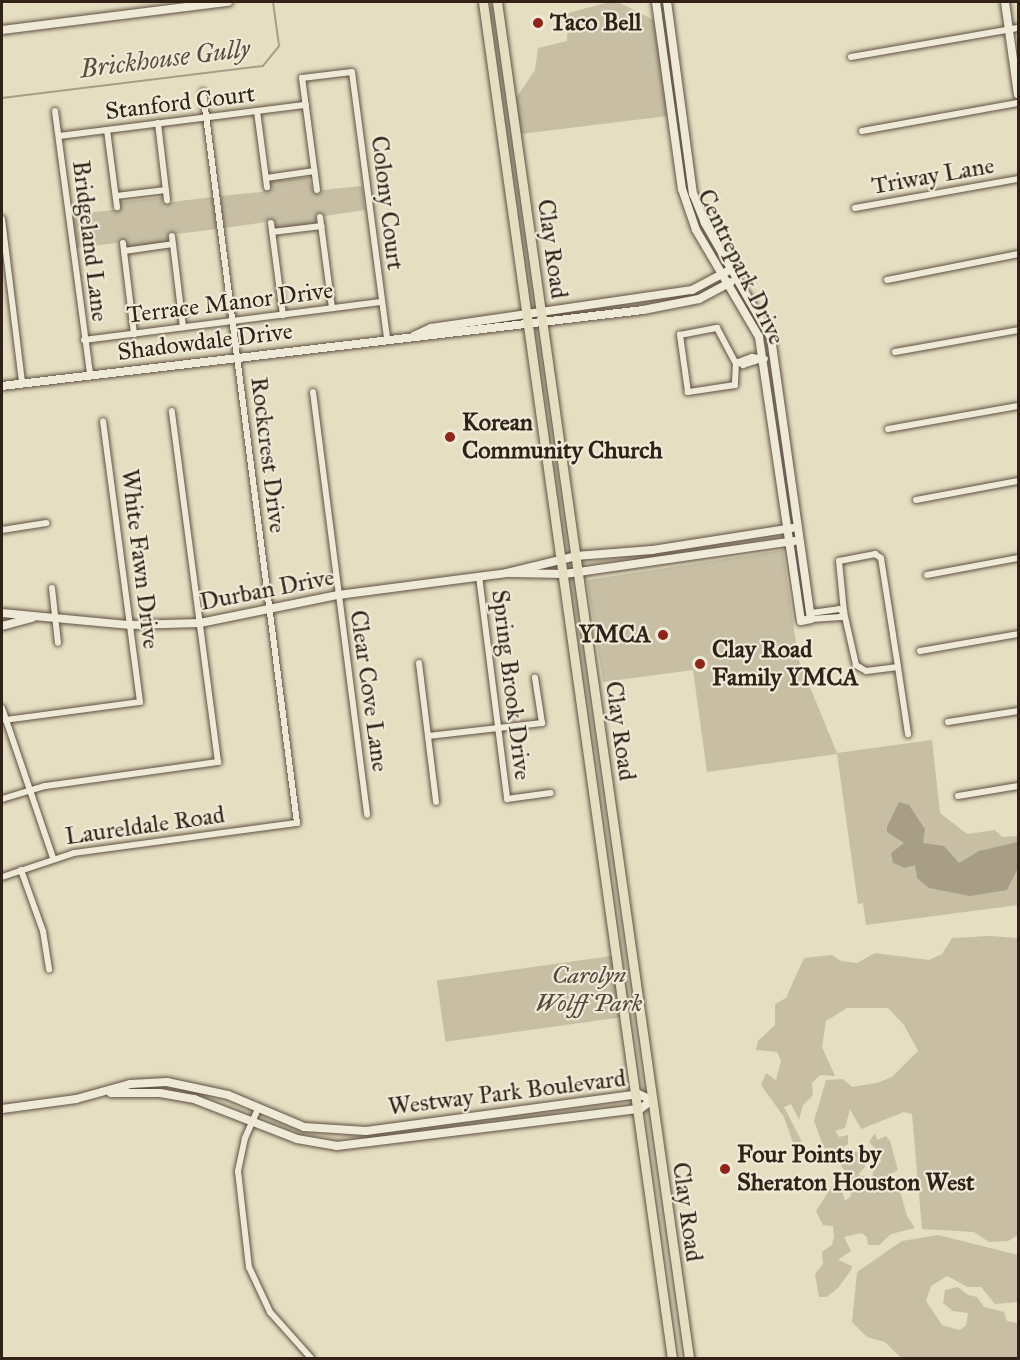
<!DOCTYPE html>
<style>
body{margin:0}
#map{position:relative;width:1020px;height:1360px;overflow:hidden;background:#e5dec1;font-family:"IM FELL Great Primer",serif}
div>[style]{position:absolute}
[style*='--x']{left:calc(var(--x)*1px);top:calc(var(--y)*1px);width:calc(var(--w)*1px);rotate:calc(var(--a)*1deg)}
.green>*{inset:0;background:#c7bea4;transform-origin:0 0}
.water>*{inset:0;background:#a89e87}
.stream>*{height:1.5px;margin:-0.75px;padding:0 0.75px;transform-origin:0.75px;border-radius:0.75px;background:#a89e87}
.roads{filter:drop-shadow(0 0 2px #5f5042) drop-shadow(0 0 2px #5f5042)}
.street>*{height:6px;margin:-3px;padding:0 3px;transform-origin:3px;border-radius:3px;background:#eeead7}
.secondary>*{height:8px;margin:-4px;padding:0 4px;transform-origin:4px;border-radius:4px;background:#eeead7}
.primary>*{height:9px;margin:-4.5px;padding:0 4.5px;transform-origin:4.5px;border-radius:4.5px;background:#e5dec1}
.dots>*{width:16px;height:16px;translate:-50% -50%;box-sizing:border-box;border:3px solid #eeead7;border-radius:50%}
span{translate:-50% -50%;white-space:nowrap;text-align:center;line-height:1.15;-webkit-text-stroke:4.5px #eeead7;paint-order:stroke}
.poi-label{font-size:24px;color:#322117;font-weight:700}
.left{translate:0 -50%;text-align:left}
.right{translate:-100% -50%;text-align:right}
.street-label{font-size:24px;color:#322117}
.park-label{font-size:24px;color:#57483a;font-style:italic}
.water-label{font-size:26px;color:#5b4d3e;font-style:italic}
.frame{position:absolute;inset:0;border:3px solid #322117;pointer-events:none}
</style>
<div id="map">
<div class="green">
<div style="clip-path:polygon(609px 2px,618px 2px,654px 20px,667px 116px,521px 134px,516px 98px,535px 70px,538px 48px,567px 41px,568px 13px)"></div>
<div style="clip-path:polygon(308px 177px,313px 191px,362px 186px,365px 210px,317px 217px,313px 224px,284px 228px,276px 228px,274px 221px,224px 228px,220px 196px,262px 192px,272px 181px)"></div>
<div style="clip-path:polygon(162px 197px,163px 203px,213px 197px,217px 229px,168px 235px,168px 243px,126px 248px,125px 242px,76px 248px,72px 215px,120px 209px,120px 202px)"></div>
<div style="clip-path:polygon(783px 550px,798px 658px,837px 753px,932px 740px,940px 813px,967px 834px,995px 830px,1002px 837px,1018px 836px,1018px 905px,866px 925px,863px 903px,858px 904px,837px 754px,707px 772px,693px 670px,603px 682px,587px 580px)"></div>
<div style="clip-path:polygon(989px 936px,1018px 938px,1018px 1235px,1008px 1241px,989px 1242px,974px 1232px,922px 1229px,912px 1114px,904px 1112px,861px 1129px,850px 1109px,845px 1128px,835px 1131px,839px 1137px,848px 1135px,848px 1144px,841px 1149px,824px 1148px,814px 1121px,826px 1080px,843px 1079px,852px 1087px,877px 1083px,892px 1077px,918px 1051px,904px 1025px,888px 1008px,847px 1008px,826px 1021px,822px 1047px,835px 1076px,820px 1075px,812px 1083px,813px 1095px,803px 1105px,799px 1120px,791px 1104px,784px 1107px,802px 1142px,793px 1143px,784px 1117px,761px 1085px,766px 1073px,776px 1080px,781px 1061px,777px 1052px,756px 1050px,758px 1041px,775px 1025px,775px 1004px,786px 998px,804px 958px,832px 955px,841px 961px,857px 963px,875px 953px,929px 960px,942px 954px,952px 938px)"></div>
<div style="left:618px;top:955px;width:62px;height:183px;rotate:82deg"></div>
<div style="clip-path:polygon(875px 1133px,877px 1140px,886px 1136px,890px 1141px,898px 1170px,889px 1175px,897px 1180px,907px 1216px,915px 1228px,891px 1234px,879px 1245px,868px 1245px,867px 1237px,861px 1233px,844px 1237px,851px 1251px,838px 1260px,852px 1266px,851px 1270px,838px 1288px,827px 1297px,819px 1297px,815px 1274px,823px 1264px,822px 1252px,832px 1245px,834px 1236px,833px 1226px,823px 1225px,816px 1211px,832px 1186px,842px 1191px,845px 1201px,851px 1196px,847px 1174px,837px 1160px,839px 1154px,864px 1151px,865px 1167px,858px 1175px,872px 1178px,874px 1167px,881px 1162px,879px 1152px,869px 1142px)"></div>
<div style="clip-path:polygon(938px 1235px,1018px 1255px,1018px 1302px,995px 1304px,981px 1287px,968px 1287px,947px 1276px,931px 1286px,926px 1301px,942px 1325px,959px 1330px,966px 1326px,968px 1313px,953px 1311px,943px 1303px,945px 1290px,958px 1287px,968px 1295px,977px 1297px,984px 1307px,1004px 1312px,1007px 1321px,1018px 1323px,1018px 1358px,901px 1358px,885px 1342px,867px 1337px,852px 1322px,857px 1272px,902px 1241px)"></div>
</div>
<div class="water">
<div style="clip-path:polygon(899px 802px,909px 805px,925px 829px,923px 843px,944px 846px,959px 863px,979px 851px,1018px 842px,1018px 868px,1007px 890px,970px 896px,929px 888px,917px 878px,915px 865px,905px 868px,893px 863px,891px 853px,904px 843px,887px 832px,887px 827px)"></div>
</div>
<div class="stream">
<div style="--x:2;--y:98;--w:263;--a:-7"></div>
<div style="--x:263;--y:66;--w:26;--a:-51"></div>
<div style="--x:279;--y:46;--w:44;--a:-97.8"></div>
</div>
<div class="roads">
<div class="street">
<div style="--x:851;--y:57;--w:169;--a:-9.9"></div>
<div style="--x:55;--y:111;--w:266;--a:82.4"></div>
<div style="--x:257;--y:111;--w:77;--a:82.5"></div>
<div style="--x:158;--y:123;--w:78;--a:83.3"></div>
<div style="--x:107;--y:130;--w:78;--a:82.6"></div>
<div style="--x:862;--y:131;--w:158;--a:-10.2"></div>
<div style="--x:59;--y:136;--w:249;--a:-7.2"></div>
<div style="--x:266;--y:178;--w:49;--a:-8.3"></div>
<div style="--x:317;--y:190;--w:113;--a:-97.6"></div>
<div style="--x:302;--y:78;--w:50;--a:-6.8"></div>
<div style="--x:352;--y:72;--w:269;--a:82.5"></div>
<div style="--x:116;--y:196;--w:50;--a:-6.8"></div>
<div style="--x:855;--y:208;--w:166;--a:-10.1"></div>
<div style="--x:320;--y:217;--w:92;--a:82.5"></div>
<div style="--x:2;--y:219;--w:165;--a:83"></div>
<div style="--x:271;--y:223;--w:93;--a:82.6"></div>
<div style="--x:272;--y:232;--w:50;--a:-6.8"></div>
<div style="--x:172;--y:236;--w:92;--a:83.1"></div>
<div style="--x:123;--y:243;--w:92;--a:83.1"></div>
<div style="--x:124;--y:251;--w:49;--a:-8.1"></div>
<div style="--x:887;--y:280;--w:134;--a:-11.2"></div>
<div style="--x:717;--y:328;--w:40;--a:62"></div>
<div style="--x:736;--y:363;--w:22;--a:93"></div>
<div style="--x:735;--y:385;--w:48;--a:171.5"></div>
<div style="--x:688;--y:392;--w:58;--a:-98"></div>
<div style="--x:680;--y:335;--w:38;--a:-11"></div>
<div style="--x:84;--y:340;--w:299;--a:-7.3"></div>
<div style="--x:895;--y:352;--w:125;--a:-10.1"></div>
<div style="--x:738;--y:362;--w:6;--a:31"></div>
<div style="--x:743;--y:365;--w:20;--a:-18"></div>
<div style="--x:736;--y:363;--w:17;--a:-21"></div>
<div style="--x:752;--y:357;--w:13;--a:9"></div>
<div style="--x:313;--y:392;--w:426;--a:82.7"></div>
<div style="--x:888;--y:429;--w:132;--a:-10"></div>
<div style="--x:916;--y:500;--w:104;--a:-10.6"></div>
<div style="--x:2;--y:530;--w:45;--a:-9"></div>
<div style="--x:927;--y:575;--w:93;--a:-10.6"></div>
<div style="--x:479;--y:576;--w:225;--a:82.8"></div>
<div style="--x:507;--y:799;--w:44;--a:-7.8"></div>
<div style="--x:52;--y:588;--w:55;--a:83.8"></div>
<div style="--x:811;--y:613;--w:28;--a:-8"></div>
<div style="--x:839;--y:609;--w:6;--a:31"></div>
<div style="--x:811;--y:619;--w:30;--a:-4"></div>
<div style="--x:841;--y:617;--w:6;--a:-59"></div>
<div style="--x:920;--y:651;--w:99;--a:-9.8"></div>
<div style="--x:419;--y:663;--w:140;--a:83"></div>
<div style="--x:898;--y:667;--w:32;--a:173"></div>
<div style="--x:866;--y:671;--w:12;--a:-149"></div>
<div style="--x:856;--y:665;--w:54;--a:-102.8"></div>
<div style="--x:844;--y:612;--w:51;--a:-95.6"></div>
<div style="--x:839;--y:561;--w:37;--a:-11"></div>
<div style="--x:875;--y:554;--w:7;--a:34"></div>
<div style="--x:881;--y:558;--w:78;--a:81.1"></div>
<div style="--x:893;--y:635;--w:32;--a:81"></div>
<div style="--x:898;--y:667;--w:68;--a:81.5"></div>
<div style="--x:2;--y:708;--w:158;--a:71.2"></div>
<div style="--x:5;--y:720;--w:136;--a:-7.6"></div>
<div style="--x:140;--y:702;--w:283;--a:-97.5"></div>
<div style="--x:948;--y:722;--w:71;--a:-8.9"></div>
<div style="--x:428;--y:736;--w:115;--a:-6.5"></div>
<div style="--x:542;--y:723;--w:46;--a:-98.8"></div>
<div style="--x:958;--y:796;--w:61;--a:-9.5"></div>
<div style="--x:2;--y:799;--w:45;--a:-16.8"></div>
<div style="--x:45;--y:786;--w:175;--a:-7.9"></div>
<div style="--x:218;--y:762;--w:354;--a:-97.5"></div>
<div style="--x:21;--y:870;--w:65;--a:70.2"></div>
<div style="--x:43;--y:931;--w:39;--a:81"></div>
<div style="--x:2;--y:877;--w:76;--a:-18.4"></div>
<div style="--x:74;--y:853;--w:225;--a:-7.7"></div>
<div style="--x:297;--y:823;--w:737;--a:-97.33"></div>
<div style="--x:257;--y:1111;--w:30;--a:114"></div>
<div style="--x:245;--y:1138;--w:34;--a:102"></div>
<div style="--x:238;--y:1171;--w:97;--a:83.5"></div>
<div style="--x:249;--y:1267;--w:50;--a:65"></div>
<div style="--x:270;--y:1312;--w:62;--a:48.3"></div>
</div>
<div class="secondary">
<div style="--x:656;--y:2;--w:189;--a:82.1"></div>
<div style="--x:682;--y:189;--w:43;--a:71.1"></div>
<div style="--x:696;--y:230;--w:124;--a:59.5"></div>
<div style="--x:759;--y:337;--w:287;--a:81.6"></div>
<div style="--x:801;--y:621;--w:10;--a:-11"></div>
<div style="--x:811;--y:619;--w:284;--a:-98.1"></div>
<div style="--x:771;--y:338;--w:133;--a:-119.9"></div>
<div style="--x:705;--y:223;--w:31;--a:-112"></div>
<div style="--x:693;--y:194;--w:194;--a:-97.7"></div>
<div style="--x:1005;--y:2;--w:93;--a:82"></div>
<div style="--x:2;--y:30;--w:228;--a:-7.1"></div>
<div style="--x:414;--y:336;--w:19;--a:-25"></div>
<div style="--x:431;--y:328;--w:264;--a:-8.3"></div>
<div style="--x:692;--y:290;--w:40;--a:-28"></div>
<div style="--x:2;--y:386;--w:645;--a:-6.76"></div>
<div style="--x:643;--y:310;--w:57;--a:-11.1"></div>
<div style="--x:699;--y:299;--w:36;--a:-28"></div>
<div style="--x:511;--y:573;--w:54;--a:1.1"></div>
<div style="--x:565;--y:574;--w:232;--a:-8.2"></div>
<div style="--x:2;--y:613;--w:129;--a:5.4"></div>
<div style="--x:130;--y:625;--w:70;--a:-1.6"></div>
<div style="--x:200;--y:623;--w:141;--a:-11.5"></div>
<div style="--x:338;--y:595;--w:170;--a:-7.4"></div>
<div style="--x:507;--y:573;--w:71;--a:-13.8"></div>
<div style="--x:576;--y:556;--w:76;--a:-4.5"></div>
<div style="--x:652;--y:550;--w:142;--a:-8.9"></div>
<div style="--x:2;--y:626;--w:31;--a:-15"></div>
<div style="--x:111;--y:1093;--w:49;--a:0"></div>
<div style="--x:160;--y:1093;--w:35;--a:10"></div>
<div style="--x:194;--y:1099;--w:110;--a:21.2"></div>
<div style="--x:297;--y:1139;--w:41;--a:9.9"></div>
<div style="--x:337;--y:1146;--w:305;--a:-7"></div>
<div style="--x:640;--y:1109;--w:15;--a:-37"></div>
<div style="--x:2;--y:1109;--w:75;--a:-7.7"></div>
<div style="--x:76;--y:1099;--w:56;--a:-15.5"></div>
<div style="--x:130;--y:1084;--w:37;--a:-3"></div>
<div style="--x:167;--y:1082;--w:62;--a:12"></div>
<div style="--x:228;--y:1095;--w:82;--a:22.8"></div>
<div style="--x:304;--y:1127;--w:62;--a:3.7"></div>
<div style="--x:366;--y:1131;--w:275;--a:-7.7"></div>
<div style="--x:638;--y:1094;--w:15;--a:23"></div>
</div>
<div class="primary">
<div style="--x:483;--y:2;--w:1369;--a:82.07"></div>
<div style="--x:497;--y:2;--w:1370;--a:81.94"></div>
</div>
</div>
<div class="dots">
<div style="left:538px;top:23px;background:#8f2418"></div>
<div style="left:450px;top:437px;background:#8f2418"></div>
<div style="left:663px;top:635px;background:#8f2418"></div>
<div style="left:700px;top:664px;background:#8f2418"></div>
<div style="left:725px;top:1169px;background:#8f2418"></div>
</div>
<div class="poi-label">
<span class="left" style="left:550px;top:23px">Taco Bell</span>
<span class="left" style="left:462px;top:437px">Korean<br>Community Church</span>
<span class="right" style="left:651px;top:635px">YMCA</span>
<span class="left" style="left:712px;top:664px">Clay Road<br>Family YMCA</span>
<span class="left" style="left:737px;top:1169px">Four Points by<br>Sheraton Houston West</span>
</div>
<div class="street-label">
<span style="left:180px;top:103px;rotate:-7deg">Stanford Court</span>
<span style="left:933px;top:176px;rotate:-10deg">Triway Lane</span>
<span style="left:387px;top:203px;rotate:83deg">Colony Court</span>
<span style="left:90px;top:241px;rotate:83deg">Bridgeland Lane</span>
<span style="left:552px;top:249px;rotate:82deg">Clay Road</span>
<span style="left:741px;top:267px;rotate:64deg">Centrepark Drive</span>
<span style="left:230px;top:303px;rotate:-7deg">Terrace Manor Drive</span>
<span style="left:205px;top:342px;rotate:-7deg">Shadowdale Drive</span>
<span style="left:268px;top:455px;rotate:83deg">Rockcrest Drive</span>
<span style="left:140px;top:559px;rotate:83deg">White Fawn Drive</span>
<span style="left:267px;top:590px;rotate:-11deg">Durban Drive</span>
<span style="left:511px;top:685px;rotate:83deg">Spring Brook Drive</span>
<span style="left:369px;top:691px;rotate:82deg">Clear Cove Lane</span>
<span style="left:620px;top:731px;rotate:82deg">Clay Road</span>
<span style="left:145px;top:826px;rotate:-8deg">Laureldale Road</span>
<span style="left:507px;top:1093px;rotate:-7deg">Westway Park Boulevard</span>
<span style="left:687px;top:1212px;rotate:82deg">Clay Road</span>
</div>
<div class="park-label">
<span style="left:589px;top:990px">Carolyn<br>Wolff Park</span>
</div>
<div class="water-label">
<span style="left:165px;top:59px;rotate:-7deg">Brickhouse Gully</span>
</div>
<div class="frame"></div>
</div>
